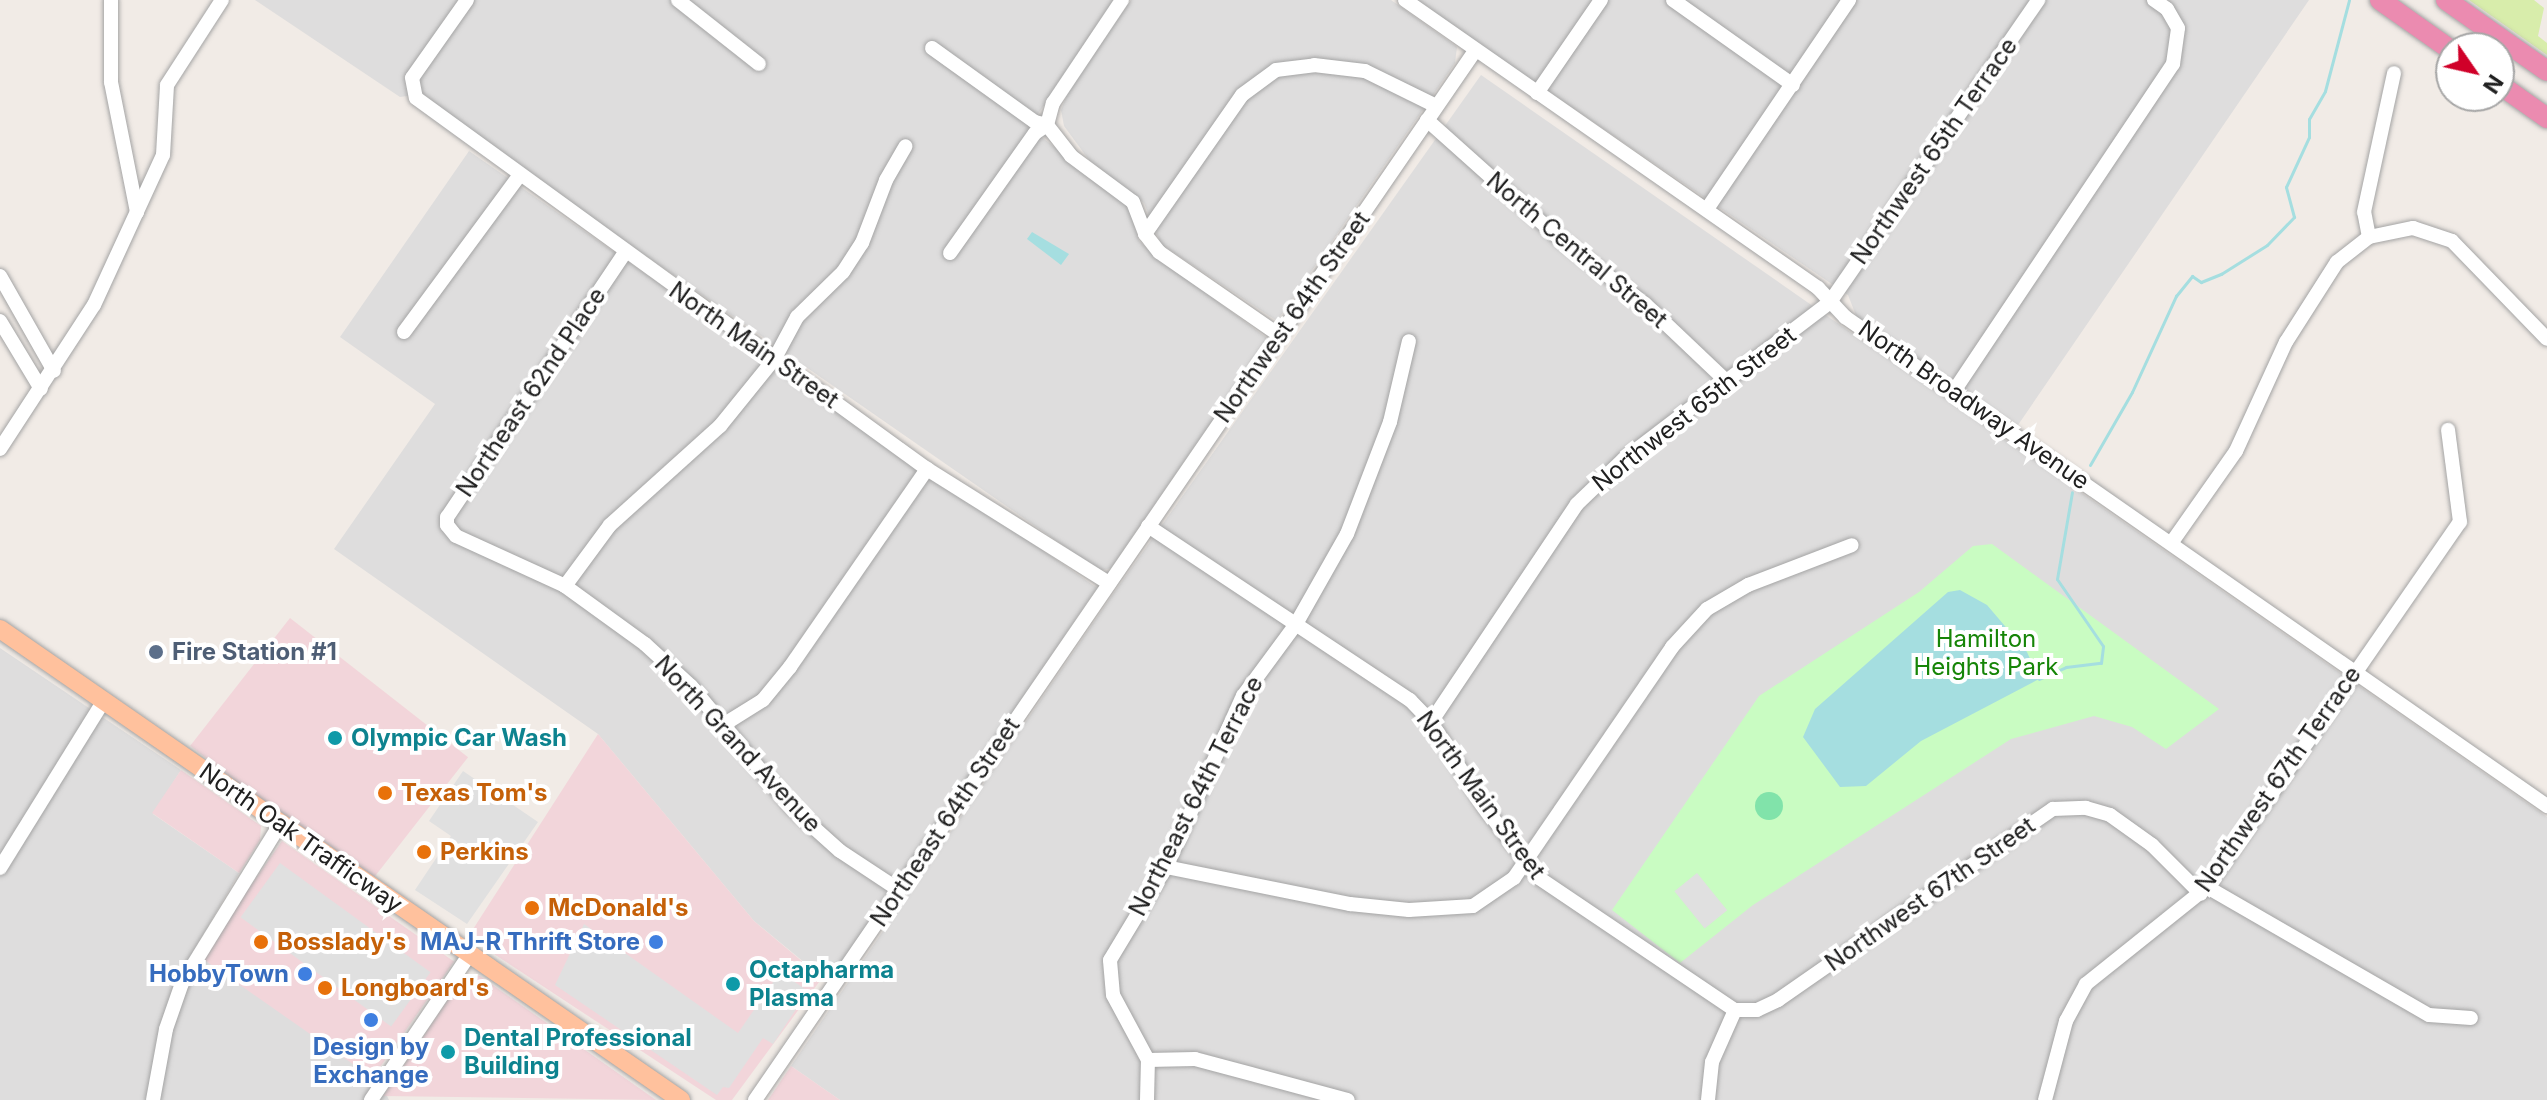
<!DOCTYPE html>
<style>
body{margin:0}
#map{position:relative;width:2547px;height:1100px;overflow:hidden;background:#f1ebe6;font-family:Inter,sans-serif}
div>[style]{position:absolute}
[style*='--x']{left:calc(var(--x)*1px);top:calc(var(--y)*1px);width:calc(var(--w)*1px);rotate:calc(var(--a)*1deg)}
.residential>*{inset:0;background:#dedddd}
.commercial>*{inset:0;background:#f2d5da;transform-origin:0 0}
.grass>*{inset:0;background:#d8edab}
.park>*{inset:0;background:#c9fcc2}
.pitch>*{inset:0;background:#81e3aa}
.round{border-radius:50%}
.parking>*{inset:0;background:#e0e0e0;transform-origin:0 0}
.water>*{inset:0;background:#a5dee0}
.stream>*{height:3px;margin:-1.5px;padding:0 1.5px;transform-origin:1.5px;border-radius:1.5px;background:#a5dee0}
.roads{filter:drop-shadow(0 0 2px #a4a4a4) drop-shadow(0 0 2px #a4a4a4)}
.minor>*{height:14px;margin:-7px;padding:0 7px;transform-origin:7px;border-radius:7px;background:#fff}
.major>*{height:18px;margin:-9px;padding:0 9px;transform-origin:9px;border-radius:9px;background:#ffc19d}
.highway>*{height:20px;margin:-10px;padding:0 10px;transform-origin:10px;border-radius:10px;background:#eb8bb0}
.dots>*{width:22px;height:22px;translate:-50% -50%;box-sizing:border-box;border:4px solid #fff;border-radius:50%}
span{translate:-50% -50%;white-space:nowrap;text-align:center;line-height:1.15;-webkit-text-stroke:8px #fff;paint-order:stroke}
.street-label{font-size:24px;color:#202020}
.park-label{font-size:24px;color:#168507}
.service-label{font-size:24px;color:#4e5e75;font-weight:700}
.left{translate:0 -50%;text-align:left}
.culture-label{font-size:24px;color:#0d838f;font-weight:700}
.food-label{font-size:24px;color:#c56008;font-weight:700}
.shop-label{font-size:24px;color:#366cbe;font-weight:700}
.right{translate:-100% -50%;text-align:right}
.north{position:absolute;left:2435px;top:32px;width:80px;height:80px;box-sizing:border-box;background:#fff;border:2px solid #a6a6a6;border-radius:50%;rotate:124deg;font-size:22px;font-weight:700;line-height:32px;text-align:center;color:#202020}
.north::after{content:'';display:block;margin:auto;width:28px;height:36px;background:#d00029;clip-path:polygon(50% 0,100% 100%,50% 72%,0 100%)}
</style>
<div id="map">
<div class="residential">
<div style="clip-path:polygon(255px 0,1117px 0,1029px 127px,1129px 206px,1139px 241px,1152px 253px,1268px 339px,1111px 568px,1100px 571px,414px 95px,400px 97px)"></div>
<div style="clip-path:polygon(1131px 0,1391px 0,1457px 47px,1455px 63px,1277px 321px,1161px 244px,1144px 203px,1089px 160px,1064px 126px,1061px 110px,1069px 90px)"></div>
<div style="clip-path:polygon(1414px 0,2309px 0,2018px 425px,1857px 318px,1848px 295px)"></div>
<div style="clip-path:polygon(1481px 75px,2547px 817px,2547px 1100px,840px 1100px,791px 1066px,1111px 597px)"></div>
<div style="clip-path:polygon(469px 151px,1097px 588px,828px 982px,754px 921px,598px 734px,334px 549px,435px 404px,340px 337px)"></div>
<div style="clip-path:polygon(0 648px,181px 770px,153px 814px,239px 873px,193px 952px,379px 1079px,389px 1100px,0 1100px)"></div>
</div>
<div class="commercial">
<div style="left:290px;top:618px;width:226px;height:162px;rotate:38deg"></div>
<div style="clip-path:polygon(598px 734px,754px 921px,822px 978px,732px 1100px,716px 1100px,468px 937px)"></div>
<div style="clip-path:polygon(181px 770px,261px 826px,260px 840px,239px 873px,152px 813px)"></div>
<div style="left:282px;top:841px;width:210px;height:142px;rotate:35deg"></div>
<div style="clip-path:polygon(475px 975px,480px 976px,656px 1100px,383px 1096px,458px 985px)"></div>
<div style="clip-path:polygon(791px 1066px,840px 1100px,768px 1100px)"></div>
</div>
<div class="grass">
<div style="clip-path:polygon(2469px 0,2534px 0,2544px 8px,2538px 36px,2547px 43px,2547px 55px)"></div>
</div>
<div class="park">
<div style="clip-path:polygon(1992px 544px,2219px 709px,2166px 749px,2132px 727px,2094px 716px,2011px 739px,1753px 905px,1680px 963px,1612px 910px,1759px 696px,1919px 592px,1973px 546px)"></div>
</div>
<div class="pitch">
<div class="round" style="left:1755px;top:792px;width:28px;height:28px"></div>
</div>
<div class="parking">
<div style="clip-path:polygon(463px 771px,538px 822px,467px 924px,415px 890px,451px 836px,429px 821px)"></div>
<div style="left:280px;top:863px;width:186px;height:67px;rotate:36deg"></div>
<div style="left:1697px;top:873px;width:48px;height:29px;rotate:51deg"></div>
<div style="clip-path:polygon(584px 924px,738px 1033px,780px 972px,808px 991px,773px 1044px,763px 1038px,729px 1088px,723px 1087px,717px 1095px,555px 985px)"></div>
</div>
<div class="water">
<div style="clip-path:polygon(1032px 232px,1069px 254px,1061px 265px,1027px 239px)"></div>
<div style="clip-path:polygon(1960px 590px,1987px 605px,2027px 652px,2039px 679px,1921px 741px,1866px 786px,1840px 787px,1803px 737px,1815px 709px,1948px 592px)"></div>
</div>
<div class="stream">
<div style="--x:2090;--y:465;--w:84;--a:-60.1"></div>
<div style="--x:2132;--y:392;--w:106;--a:-65.4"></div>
<div style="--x:2176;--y:296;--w:26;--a:-51"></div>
<div style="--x:2192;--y:276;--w:11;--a:34"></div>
<div style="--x:2201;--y:282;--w:22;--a:-22"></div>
<div style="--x:2221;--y:274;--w:54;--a:-32.2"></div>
<div style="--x:2267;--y:245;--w:39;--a:-46"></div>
<div style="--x:2294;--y:217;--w:31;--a:-105"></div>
<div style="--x:2286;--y:187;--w:55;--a:-65.3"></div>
<div style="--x:2309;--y:137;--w:18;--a:-90"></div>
<div style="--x:2309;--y:119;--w:32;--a:-60"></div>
<div style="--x:2325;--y:91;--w:94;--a:-75.2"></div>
<div style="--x:2039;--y:679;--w:30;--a:-24"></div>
<div style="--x:2066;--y:667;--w:35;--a:-7"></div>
<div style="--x:2101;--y:663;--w:17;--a:-83"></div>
<div style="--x:2103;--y:646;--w:81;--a:-124.5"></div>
<div style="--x:2057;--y:579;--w:88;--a:-80.2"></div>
</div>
<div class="roads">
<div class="minor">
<div style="--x:111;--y:0;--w:82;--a:90"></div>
<div style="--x:111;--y:82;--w:133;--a:78.7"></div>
<div style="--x:467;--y:0;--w:95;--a:125.2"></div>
<div style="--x:412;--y:78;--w:20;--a:79"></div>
<div style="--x:416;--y:98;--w:631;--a:35.98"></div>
<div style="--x:927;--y:469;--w:215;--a:32.1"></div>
<div style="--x:678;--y:0;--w:103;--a:38.3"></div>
<div style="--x:1405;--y:0;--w:504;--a:34.89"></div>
<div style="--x:1818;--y:288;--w:40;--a:47"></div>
<div style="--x:1845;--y:317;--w:856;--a:34.86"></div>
<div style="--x:1673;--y:0;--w:147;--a:35.3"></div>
<div style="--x:932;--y:48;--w:127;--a:35.7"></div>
<div style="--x:1035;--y:122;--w:12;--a:14"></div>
<div style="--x:1047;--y:125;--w:39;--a:52"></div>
<div style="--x:1071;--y:156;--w:77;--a:36.6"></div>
<div style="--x:1133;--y:202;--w:34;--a:69"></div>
<div style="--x:1145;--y:234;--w:23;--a:52"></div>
<div style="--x:1159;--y:252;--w:146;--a:34.7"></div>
<div style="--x:1537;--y:93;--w:113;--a:-55.5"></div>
<div style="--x:1427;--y:120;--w:180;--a:41.8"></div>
<div style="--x:1561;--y:240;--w:106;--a:37.3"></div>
<div style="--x:1645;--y:304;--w:112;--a:43.5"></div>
<div style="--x:1707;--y:209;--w:253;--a:-55.8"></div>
<div style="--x:1145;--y:234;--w:169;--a:-55.1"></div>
<div style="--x:1242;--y:95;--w:42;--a:-36.3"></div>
<div style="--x:1276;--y:70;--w:38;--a:-7"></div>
<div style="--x:1314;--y:65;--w:51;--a:6.7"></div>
<div style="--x:1365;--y:71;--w:79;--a:26.2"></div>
<div style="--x:2369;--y:237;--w:45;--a:-11.6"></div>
<div style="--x:2413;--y:228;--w:41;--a:18.4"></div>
<div style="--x:2452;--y:241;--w:136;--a:45.9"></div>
<div style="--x:950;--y:253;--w:147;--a:-54.7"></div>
<div style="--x:1035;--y:133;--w:14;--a:-34"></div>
<div style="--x:1047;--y:125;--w:23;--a:-75"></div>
<div style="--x:1053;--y:103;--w:124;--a:-56.2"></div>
<div style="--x:624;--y:254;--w:317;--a:123.9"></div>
<div style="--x:447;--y:517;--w:8;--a:90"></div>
<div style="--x:447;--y:525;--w:14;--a:51"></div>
<div style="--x:456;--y:536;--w:120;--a:24.6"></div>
<div style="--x:565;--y:586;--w:99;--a:35.9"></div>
<div style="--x:645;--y:644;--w:62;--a:42.4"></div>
<div style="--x:691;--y:686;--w:158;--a:50.4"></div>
<div style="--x:792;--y:808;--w:64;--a:41.9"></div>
<div style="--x:840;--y:851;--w:71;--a:33.5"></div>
<div style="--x:0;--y:276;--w:109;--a:60.4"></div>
<div style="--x:0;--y:321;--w:79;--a:58.9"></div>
<div style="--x:404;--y:332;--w:194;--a:-53.6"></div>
<div style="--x:1954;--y:391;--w:394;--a:-56.2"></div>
<div style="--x:2173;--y:64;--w:36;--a:-82"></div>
<div style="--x:2178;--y:28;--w:22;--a:-120"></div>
<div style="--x:2167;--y:9;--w:16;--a:-145"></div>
<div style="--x:0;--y:449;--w:172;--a:-56.9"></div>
<div style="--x:94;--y:305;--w:165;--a:-65.3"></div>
<div style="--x:163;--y:155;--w:70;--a:-86.7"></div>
<div style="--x:167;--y:85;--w:101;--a:-57.1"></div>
<div style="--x:1148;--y:526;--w:315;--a:33.6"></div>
<div style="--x:1410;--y:700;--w:30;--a:46"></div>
<div style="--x:1431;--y:722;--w:102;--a:57.9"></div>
<div style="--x:1485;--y:808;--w:88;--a:52.4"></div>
<div style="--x:1539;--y:878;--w:236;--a:34"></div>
<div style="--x:2172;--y:542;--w:111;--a:-54.9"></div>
<div style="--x:2236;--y:451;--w:120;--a:-65.4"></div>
<div style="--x:2286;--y:342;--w:95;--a:-57.5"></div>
<div style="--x:2337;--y:262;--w:41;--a:-38"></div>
<div style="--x:2369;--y:237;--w:25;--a:-101"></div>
<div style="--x:2364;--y:212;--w:142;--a:-77.8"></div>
<div style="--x:565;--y:586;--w:76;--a:-53.6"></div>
<div style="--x:610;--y:525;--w:148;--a:-42"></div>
<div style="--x:720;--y:426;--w:87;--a:-51"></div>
<div style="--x:775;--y:358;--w:47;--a:-61.8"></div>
<div style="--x:797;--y:317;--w:64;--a:-44.4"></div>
<div style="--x:843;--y:272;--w:35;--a:-57"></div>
<div style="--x:862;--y:243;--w:67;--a:-69.1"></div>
<div style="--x:886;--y:180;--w:39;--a:-60"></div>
<div style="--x:1431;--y:722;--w:262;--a:-56.2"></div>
<div style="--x:1577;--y:504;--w:65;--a:-43.8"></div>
<div style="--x:1624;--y:459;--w:259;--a:-37.3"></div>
<div style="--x:1830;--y:302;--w:367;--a:-55.4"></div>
<div style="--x:723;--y:725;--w:47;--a:-32"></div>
<div style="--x:763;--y:700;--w:43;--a:-50.7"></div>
<div style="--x:790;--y:667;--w:241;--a:-55.3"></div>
<div style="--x:1166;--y:867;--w:188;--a:11.4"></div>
<div style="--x:1350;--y:904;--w:59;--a:5.8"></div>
<div style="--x:1409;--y:910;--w:64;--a:-3.6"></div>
<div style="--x:1473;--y:906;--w:50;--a:-34.3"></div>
<div style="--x:1514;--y:878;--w:280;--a:-55.6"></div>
<div style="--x:1672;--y:647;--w:52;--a:-47.4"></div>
<div style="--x:1707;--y:609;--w:48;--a:-30.3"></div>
<div style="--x:1748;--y:585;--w:111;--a:-21"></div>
<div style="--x:0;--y:868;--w:195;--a:-58.2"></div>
<div style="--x:2207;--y:887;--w:256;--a:30"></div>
<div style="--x:2429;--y:1015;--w:42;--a:4.1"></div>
<div style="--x:1735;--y:1010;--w:22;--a:0"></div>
<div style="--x:1757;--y:1010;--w:23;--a:-25"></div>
<div style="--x:1778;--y:1000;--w:335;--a:-34.8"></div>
<div style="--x:2053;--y:809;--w:33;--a:-2"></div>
<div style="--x:2086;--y:808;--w:25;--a:16"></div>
<div style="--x:2110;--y:815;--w:52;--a:35.5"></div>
<div style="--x:2152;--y:845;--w:69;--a:45"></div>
<div style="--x:1148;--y:1060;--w:74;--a:-118.3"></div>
<div style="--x:1113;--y:995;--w:35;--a:-95"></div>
<div style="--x:1110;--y:960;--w:109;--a:-58.9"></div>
<div style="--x:1166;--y:867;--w:188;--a:-65.8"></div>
<div style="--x:1243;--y:696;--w:89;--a:-53.6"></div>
<div style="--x:1296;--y:624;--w:103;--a:-60.5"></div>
<div style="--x:1347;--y:534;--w:120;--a:-69"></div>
<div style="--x:1390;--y:422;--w:83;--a:-76.8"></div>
<div style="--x:1148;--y:1060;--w:47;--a:-1.2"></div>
<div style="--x:1195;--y:1059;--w:158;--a:15"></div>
<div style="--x:153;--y:1100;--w:72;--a:-79.6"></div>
<div style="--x:166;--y:1029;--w:49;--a:-70.8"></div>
<div style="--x:182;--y:983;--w:188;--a:-58.3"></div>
<div style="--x:371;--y:1100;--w:176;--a:-55.9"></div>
<div style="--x:755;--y:1100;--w:1272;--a:-55.54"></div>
<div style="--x:1147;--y:1100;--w:40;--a:-88.6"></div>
<div style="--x:1708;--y:1100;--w:38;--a:-84"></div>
<div style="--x:1712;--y:1062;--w:57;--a:-66.1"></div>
<div style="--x:2045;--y:1100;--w:82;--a:-75.1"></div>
<div style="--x:2066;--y:1021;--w:42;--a:-61.6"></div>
<div style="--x:2086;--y:984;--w:155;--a:-38.7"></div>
<div style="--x:2207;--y:887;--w:444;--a:-55.3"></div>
<div style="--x:2460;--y:522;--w:93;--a:-97.4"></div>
</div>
<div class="major">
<div style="--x:0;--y:629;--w:828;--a:34.67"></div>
</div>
<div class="highway">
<div style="--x:2380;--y:0;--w:87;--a:35.2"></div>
<div style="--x:2446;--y:0;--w:123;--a:35.1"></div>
<div style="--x:2499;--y:84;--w:59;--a:35.3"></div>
</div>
</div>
<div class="dots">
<div style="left:156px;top:652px;background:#5c6f8a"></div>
<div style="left:335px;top:738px;background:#0f9aa8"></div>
<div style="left:385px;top:793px;background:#e8710a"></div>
<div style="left:424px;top:852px;background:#e8710a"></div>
<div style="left:532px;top:908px;background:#e8710a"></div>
<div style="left:261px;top:942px;background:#e8710a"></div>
<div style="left:656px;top:942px;background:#3f7fe0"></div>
<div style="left:305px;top:974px;background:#3f7fe0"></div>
<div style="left:733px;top:984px;background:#0f9aa8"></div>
<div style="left:325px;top:988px;background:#e8710a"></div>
<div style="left:371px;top:1020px;background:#3f7fe0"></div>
<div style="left:448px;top:1052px;background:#0f9aa8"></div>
</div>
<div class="street-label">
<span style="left:1934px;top:151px;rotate:-55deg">Northwest 65th Terrace</span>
<span style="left:1577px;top:250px;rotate:40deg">North Central Street</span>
<span style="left:1292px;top:317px;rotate:-55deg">Northwest 64th Street</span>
<span style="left:754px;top:345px;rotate:35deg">North Main Street</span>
<span style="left:531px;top:392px;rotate:-56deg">Northeast 62nd Place</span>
<span style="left:1974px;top:405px;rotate:35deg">North Broadway Avenue</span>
<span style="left:1694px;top:409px;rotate:-38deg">Northwest 65th Street</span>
<span style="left:738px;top:744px;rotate:47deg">North Grand Avenue</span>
<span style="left:2278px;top:779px;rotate:-55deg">Northwest 67th Terrace</span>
<span style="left:1481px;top:795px;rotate:54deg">North Main Street</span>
<span style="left:1196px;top:796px;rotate:-63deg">Northeast 64th Terrace</span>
<span style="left:945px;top:822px;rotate:-56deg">Northeast 64th Street</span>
<span style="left:301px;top:838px;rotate:35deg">North Oak Trafficway</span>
<span style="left:1930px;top:894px;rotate:-35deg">Northwest 67th Street</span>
</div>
<div class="park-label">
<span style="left:1986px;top:653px">Hamilton<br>Heights Park</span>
</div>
<div class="service-label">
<span class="left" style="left:172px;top:652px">Fire Station #1</span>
</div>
<div class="culture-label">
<span class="left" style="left:351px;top:738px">Olympic Car Wash</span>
<span class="left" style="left:749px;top:984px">Octapharma<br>Plasma</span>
<span class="left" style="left:464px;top:1052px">Dental Professional<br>Building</span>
</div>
<div class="food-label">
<span class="left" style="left:401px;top:793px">Texas Tom's</span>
<span class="left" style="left:440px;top:852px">Perkins</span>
<span class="left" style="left:548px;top:908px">McDonald's</span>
<span class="left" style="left:277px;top:942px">Bosslady's</span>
<span class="left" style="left:341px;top:988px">Longboard's</span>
</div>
<div class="shop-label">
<span class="right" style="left:640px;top:942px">MAJ-R Thrift Store</span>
<span class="right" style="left:289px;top:974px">HobbyTown</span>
<span style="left:371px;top:1061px">Design by<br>Exchange</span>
</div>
<div class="north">N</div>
</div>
